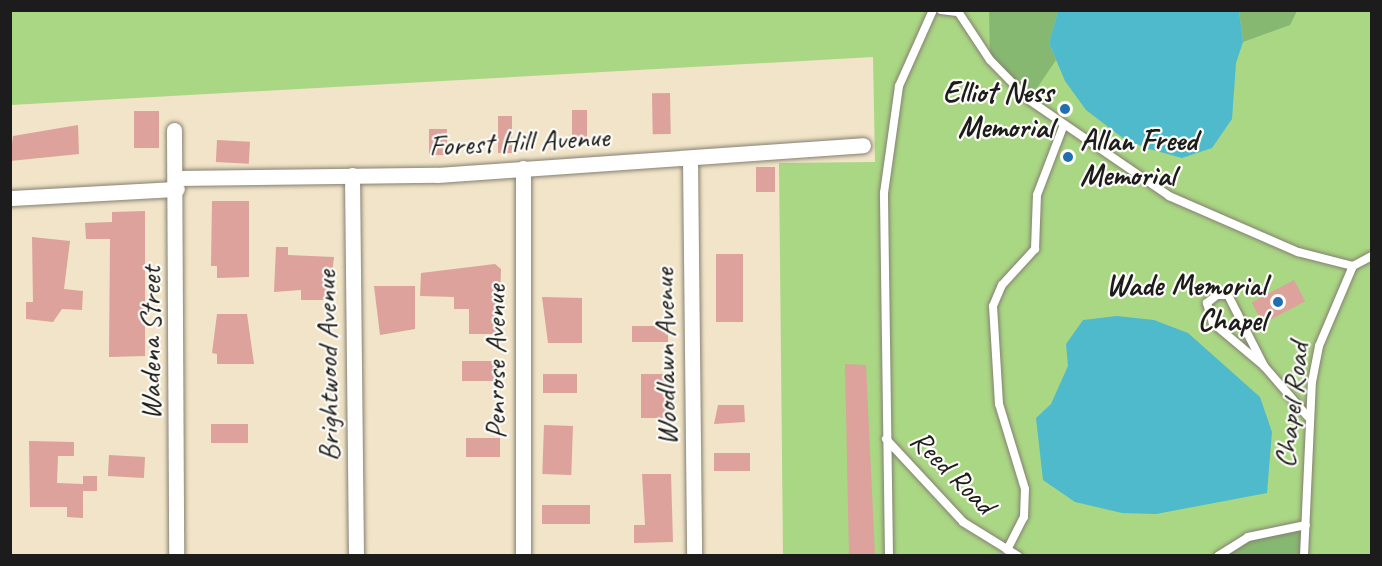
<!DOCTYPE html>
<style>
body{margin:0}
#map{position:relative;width:1382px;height:566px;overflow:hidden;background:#f1e4c8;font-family:Caveat,sans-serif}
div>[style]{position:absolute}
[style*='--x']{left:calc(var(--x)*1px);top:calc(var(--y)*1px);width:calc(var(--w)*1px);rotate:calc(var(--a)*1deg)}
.green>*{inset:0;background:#aad784}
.forest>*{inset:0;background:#87b872}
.water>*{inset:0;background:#4fbacc}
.building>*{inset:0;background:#dca29b;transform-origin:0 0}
.roads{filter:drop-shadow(0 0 2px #868072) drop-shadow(0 0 2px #868072)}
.lane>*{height:8px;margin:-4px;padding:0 4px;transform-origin:4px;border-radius:4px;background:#fff}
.street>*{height:15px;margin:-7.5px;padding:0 7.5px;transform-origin:7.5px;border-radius:7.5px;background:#fff}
.dots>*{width:16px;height:16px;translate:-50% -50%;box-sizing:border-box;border:3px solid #fdfcf7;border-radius:50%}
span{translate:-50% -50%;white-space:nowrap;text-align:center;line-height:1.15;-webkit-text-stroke:4.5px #fdfcf7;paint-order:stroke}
.poi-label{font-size:30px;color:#1c1c1c;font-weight:700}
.right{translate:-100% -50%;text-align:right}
.left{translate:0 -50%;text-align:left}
.street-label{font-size:30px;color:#1c1c1c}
.frame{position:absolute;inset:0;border:12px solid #1c1c1c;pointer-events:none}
</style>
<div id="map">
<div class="green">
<div style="clip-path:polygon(11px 11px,1371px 11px,1371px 555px,783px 555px,779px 163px,875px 162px,873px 57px,11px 105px)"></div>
</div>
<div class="forest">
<div style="clip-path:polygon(989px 11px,1058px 11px,1049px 43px,1056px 60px,1029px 100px,990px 60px)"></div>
<div style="clip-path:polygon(1239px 11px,1297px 11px,1290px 25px,1243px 42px)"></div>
<div style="clip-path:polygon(1306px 525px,1304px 555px,1218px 556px,1248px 537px)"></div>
</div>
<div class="water">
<div style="clip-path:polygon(1058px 11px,1239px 11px,1243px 42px,1236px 63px,1232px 119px,1212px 148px,1182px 158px,1149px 149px,1124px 139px,1086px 110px,1065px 81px,1049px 43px)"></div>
<div style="clip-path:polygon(1117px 316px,1154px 320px,1188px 333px,1260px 397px,1272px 432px,1267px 493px,1156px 514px,1122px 513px,1075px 502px,1043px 480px,1036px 418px,1051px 404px,1068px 366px,1066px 344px,1083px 320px)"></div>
</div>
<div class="building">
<div style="left:670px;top:93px;width:41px;height:18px;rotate:89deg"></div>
<div style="left:572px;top:110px;width:15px;height:32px"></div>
<div style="left:134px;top:111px;width:25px;height:37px"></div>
<div style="left:498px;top:116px;width:14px;height:37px"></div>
<div style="clip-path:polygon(78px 125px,79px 154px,10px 161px,13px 136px)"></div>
<div style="left:447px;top:129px;width:26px;height:18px;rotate:90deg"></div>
<div style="left:217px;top:140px;width:33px;height:22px;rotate:3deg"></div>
<div style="left:756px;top:167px;width:19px;height:25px"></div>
<div style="clip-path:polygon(212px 201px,249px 201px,249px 277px,217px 278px,217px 266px,211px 266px)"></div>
<div style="clip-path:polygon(145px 211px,145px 356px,109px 357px,110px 239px,86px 239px,85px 223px,112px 222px,112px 212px)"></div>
<div style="clip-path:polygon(32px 237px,70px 241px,64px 289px,83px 291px,82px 310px,62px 309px,53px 322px,26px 319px,26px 302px,33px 302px)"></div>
<div style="clip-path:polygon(276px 247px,288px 247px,288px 255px,334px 257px,329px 300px,301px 300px,301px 290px,274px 292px)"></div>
<div style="left:716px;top:254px;width:27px;height:68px"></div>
<div style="clip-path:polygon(495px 264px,501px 269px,499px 334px,469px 334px,469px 309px,454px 309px,454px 297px,420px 296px,421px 273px)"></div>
<div style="left:1294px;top:280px;width:24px;height:48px;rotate:62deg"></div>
<div style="clip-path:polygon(374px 286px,415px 286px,415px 329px,380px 335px)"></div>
<div style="clip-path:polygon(542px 297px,582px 298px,582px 343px,548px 343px)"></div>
<div style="clip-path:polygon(217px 314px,247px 314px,254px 364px,217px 364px,217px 354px,212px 353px)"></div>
<div style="left:668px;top:326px;width:16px;height:36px;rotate:90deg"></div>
<div style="left:499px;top:361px;width:20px;height:37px;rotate:90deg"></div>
<div style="clip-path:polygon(845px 364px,866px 365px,875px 555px,849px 555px)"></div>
<div style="left:543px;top:374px;width:34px;height:19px"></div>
<div style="left:641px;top:374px;width:28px;height:44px"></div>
<div style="clip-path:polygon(718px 405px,744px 405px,745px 422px,714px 424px)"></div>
<div style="left:211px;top:424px;width:37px;height:19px"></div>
<div style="left:544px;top:425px;width:29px;height:49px;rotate:2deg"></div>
<div style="left:466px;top:438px;width:34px;height:19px"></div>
<div style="clip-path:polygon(29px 441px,74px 442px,74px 456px,58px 456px,57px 483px,83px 484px,83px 476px,97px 476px,97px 491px,83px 491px,83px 518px,67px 517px,67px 507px,30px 507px)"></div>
<div style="left:714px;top:453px;width:36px;height:18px"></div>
<div style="left:145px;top:457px;width:21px;height:36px;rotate:93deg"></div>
<div style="clip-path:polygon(642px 474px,671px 474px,673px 542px,634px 543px,634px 525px,645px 525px)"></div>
<div style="left:542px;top:505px;width:48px;height:19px"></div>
</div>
<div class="roads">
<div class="lane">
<div style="--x:941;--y:10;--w:16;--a:7"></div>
<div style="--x:957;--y:10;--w:60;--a:56.6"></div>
<div style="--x:990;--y:60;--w:56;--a:45.7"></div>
<div style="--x:1029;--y:100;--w:170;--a:34.4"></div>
<div style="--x:1169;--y:196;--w:141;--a:23.5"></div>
<div style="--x:1298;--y:252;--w:57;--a:14.3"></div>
<div style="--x:1353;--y:266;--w:21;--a:-28"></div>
<div style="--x:1264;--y:366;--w:67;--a:-139.9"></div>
<div style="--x:1213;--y:323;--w:21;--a:-107"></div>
<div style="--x:1207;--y:303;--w:13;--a:-39"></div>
<div style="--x:1217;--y:295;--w:11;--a:0"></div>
<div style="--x:1228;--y:295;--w:80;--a:63.1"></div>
<div style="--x:1264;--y:366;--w:67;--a:49.2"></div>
<div style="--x:886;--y:439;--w:113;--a:47.1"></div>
<div style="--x:963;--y:522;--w:65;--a:31.7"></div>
<div style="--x:1007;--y:550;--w:37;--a:-63"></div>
<div style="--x:1024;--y:517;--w:28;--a:-88"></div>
<div style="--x:1025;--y:489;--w:89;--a:-107"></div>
<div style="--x:999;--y:404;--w:98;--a:-93.5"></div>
<div style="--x:993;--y:306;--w:23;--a:-67"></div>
<div style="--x:1002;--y:285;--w:49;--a:-47.5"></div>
<div style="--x:1035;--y:249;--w:54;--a:-87.9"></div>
<div style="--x:1037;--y:195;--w:73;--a:-69.1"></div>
<div style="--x:889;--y:556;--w:363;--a:-90.8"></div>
<div style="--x:884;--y:193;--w:108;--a:-82"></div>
<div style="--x:899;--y:86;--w:83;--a:-65.9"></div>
<div style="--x:1218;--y:556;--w:36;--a:-32"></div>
<div style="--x:1248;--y:537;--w:59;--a:-11.7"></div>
<div style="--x:1304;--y:556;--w:174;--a:-87.4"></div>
<div style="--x:1312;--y:382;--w:37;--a:-79"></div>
<div style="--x:1319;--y:346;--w:87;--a:-67"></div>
</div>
<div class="street">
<div style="--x:174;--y:130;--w:426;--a:89.7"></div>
<div style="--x:690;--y:158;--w:398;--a:89.4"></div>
<div style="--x:352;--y:175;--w:381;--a:89.4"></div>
<div style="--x:177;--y:178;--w:260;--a:-0.7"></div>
<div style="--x:437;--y:175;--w:427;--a:-4"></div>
<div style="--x:10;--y:198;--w:167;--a:-3.1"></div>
<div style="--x:523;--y:556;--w:388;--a:-90"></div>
</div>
</div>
<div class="dots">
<div style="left:1065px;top:109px;background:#1f6fb2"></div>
<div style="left:1068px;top:157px;background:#1f6fb2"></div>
<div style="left:1278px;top:302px;background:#1f6fb2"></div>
</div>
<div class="poi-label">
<span class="right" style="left:1053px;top:109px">Elliot Ness<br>Memorial</span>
<span class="left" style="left:1080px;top:157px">Allan Freed<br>Memorial</span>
<span class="right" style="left:1266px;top:302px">Wade Memorial<br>Chapel</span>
</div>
<div class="street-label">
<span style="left:519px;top:141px;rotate:-3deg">Forest Hill Avenue</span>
<span style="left:150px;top:343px;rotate:-90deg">Wadena Street</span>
<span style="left:665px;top:357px;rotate:-91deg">Woodlawn Avenue</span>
<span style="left:495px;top:362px;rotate:-90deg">Penrose Avenue</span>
<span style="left:327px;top:366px;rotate:-91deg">Brightwood Avenue</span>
<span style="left:1291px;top:405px;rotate:-83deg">Chapel Road</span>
<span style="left:953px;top:472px;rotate:45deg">Reed Road</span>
</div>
<div class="frame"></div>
</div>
